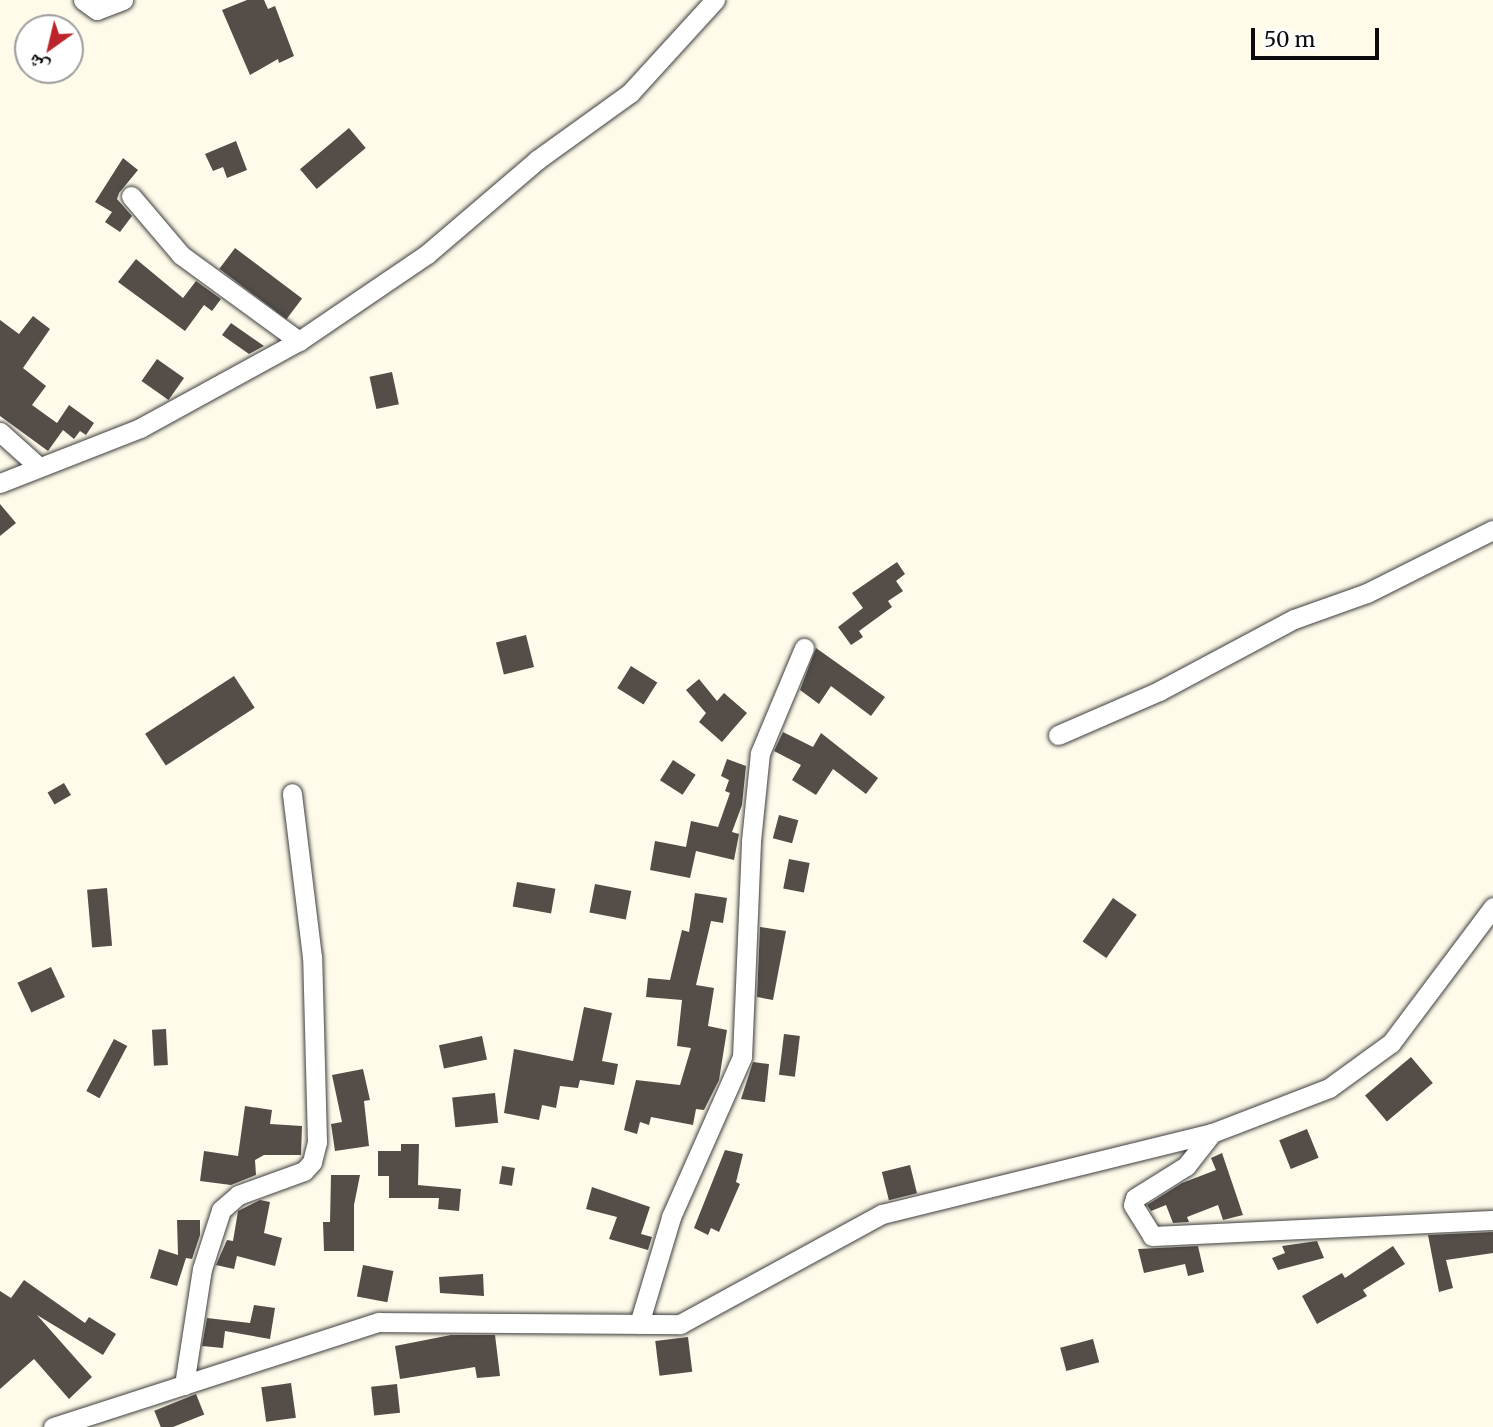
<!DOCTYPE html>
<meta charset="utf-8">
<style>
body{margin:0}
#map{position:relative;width:1493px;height:1427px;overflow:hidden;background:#fffbea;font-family:Merriweather,"Noto Naskh Arabic",serif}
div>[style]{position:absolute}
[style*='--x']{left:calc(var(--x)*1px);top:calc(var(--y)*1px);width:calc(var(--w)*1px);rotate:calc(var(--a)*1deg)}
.building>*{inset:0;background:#544d48;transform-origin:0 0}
.roads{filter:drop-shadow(0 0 2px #3e3e3e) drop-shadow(0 0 2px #3e3e3e)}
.minor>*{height:19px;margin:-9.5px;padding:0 9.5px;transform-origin:9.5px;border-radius:9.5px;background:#fff}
span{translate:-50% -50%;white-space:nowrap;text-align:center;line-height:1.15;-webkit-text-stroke:7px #fff;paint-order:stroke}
.north{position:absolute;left:14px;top:14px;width:70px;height:70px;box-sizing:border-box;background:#fff;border:2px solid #9d9d9d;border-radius:50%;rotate:214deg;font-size:19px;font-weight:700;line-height:28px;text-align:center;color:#0b0b0b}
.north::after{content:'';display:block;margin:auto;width:24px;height:32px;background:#bb242a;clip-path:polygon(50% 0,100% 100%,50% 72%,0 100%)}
.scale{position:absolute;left:1251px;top:28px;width:128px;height:32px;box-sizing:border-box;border:4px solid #0b0b0b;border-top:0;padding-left:9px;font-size:21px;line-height:24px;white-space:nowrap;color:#0b0b0b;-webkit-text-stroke:5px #fff;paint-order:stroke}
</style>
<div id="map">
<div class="building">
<div style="clip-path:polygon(247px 0,264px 0,268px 9px,275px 6px,294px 56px,279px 63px,278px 59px,250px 75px,222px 10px)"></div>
<div style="left:349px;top:128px;width:26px;height:64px;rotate:50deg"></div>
<div style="clip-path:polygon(236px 141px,247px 170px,227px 178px,223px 167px,213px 171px,205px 154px)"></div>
<div style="clip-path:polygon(123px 158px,138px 170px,119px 193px,117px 199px,132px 216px,120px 232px,105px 222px,112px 212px,95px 202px)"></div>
<div style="left:235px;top:248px;width:84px;height:26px;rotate:37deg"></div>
<div style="clip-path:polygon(136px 259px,183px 298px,196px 281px,221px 299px,212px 311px,204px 305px,185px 331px,118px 282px)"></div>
<div style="clip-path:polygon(33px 316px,50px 329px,23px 368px,46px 386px,32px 405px,57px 423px,69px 405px,94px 423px,86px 435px,80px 431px,74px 439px,63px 430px,48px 451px,0 416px,0 320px,19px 334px)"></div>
<div style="clip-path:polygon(231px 323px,264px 346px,249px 354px,222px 335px)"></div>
<div style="left:157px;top:359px;width:33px;height:27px;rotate:35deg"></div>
<div style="left:392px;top:372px;width:33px;height:23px;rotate:78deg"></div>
<div style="clip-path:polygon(0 504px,16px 523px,0 536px)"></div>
<div style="clip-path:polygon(897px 562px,905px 574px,896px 581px,903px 591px,888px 601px,892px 607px,859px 631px,863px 637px,851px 645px,838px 627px,863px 608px,852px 593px)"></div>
<div style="left:526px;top:635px;width:33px;height:31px;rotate:76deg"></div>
<div style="clip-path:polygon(816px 648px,885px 697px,871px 716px,831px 686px,819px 704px,800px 690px)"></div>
<div style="left:631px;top:666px;width:31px;height:26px;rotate:32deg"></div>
<div style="left:234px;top:676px;width:38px;height:106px;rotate:57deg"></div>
<div style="clip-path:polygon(699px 679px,717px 701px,724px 693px,747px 713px,722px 742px,699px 722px,706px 713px,686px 690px)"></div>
<div style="clip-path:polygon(783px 732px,813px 747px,821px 733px,878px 778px,866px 794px,833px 769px,816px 795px,792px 780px,801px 765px,774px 751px)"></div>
<div style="clip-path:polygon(727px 759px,746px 766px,742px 805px,732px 832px,739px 834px,734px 860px,696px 851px,690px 878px,650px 870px,655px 841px,686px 847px,691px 821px,718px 827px,730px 793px,725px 791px,729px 780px,721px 776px)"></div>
<div style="left:673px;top:760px;width:27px;height:24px;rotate:33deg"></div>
<div style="left:64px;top:783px;width:14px;height:19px;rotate:60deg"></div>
<div style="left:779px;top:815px;width:20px;height:24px;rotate:15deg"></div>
<div style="left:789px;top:859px;width:21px;height:30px;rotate:11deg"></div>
<div style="left:517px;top:882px;width:39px;height:25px;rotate:10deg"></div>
<div style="left:595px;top:884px;width:37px;height:29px;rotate:11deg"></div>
<div style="left:107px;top:888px;width:58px;height:20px;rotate:85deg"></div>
<div style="clip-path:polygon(695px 893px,727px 898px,723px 923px,711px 921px,696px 985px,714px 988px,708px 1026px,727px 1030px,719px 1080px,704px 1110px,696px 1109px,693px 1125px,651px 1117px,649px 1125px,640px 1122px,637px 1134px,624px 1130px,636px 1080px,680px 1085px,691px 1048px,677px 1046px,682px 1000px,646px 997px,648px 978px,670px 980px,682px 930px,689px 932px)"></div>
<div style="left:1113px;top:898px;width:29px;height:53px;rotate:35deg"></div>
<div style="clip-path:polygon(760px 927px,786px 931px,773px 1000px,757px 997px)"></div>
<div style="left:51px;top:967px;width:33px;height:37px;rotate:65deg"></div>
<div style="clip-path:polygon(584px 1007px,612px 1013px,602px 1061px,618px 1064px,614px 1085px,580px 1080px,578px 1088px,560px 1086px,556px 1108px,542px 1105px,539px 1120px,504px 1113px,514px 1049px,573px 1061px)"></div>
<div style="left:166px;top:1029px;width:36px;height:14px;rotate:87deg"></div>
<div style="left:784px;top:1034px;width:16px;height:41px;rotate:7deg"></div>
<div style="left:482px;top:1036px;width:24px;height:44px;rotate:78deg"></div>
<div style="left:114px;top:1039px;width:15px;height:59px;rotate:28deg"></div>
<div style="left:1411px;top:1057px;width:34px;height:60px;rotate:50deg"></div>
<div style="clip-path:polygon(753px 1062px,769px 1064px,765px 1102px,741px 1099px)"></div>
<div style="clip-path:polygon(363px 1069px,370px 1100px,364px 1101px,369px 1146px,335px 1151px,331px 1124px,342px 1122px,332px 1075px)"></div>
<div style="left:495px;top:1093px;width:30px;height:43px;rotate:84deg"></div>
<div style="clip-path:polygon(245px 1106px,272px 1110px,270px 1124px,302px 1126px,301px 1155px,264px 1155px,255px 1160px,256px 1175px,231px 1185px,200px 1181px,204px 1151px,238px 1156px)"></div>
<div style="left:1307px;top:1129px;width:31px;height:30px;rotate:68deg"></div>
<div style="clip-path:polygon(401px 1144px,419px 1144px,418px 1185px,461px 1189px,459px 1211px,438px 1209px,439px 1198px,389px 1198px,389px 1176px,378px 1176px,378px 1151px,401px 1151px)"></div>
<div style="clip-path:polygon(725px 1150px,743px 1154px,736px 1182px,740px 1184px,719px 1232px,711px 1228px,708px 1235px,694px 1228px)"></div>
<div style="clip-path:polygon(1222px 1153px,1243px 1215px,1223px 1220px,1218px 1205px,1187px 1217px,1189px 1222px,1173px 1223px,1166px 1205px,1151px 1211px,1147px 1205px,1182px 1183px,1216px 1170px,1211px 1158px)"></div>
<div style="left:910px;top:1165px;width:29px;height:29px;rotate:76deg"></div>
<div style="left:502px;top:1166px;width:13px;height:18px;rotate:9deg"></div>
<div style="clip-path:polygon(331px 1175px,360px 1175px,354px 1205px,354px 1251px,324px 1251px,323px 1222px,330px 1222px)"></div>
<div style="clip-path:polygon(592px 1187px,650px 1207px,641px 1234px,652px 1237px,648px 1250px,609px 1239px,617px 1217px,586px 1209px)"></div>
<div style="clip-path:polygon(260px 1200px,270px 1202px,264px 1233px,282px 1238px,275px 1266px,237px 1256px,234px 1269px,216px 1265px,227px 1240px,233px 1241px,238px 1211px)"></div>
<div style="clip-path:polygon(177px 1220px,200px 1220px,200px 1235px,192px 1259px,186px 1258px,177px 1286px,150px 1278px,159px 1249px,178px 1255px)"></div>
<div style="clip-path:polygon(1493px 1232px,1493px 1253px,1446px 1260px,1453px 1288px,1439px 1292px,1428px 1235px)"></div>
<div style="clip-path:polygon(1317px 1241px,1324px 1258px,1278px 1270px,1272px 1258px,1285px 1253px,1282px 1246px)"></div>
<div style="clip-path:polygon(1198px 1246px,1204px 1272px,1188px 1276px,1185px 1264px,1144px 1273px,1138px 1249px)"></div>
<div style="clip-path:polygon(1393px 1246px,1405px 1264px,1363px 1290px,1367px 1296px,1317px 1324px,1302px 1296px,1342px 1273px,1345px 1278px)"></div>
<div style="left:363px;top:1265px;width:31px;height:32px;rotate:11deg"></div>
<div style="clip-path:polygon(483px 1274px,484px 1296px,440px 1293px,439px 1277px)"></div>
<div style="clip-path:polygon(24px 1280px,85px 1323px,89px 1317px,116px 1334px,103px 1355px,37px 1315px,92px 1377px,69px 1399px,34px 1359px,0 1389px,0 1291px,11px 1298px)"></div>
<div style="clip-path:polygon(254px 1305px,275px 1308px,270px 1339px,225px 1331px,223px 1348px,202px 1346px,207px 1318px,250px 1323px)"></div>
<div style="clip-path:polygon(451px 1335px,495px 1335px,500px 1376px,477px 1378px,475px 1367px,400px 1379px,395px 1346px)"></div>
<div style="left:688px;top:1337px;width:35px;height:33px;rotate:83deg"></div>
<div style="left:1093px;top:1339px;width:24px;height:34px;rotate:75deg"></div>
<div style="left:291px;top:1383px;width:35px;height:30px;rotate:82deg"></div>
<div style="left:397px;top:1384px;width:29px;height:26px;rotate:84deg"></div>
<div style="left:196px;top:1394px;width:22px;height:45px;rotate:68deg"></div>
</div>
<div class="roads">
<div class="minor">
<div style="--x:83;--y:0;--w:17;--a:36"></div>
<div style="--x:97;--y:10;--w:28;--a:-21"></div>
<div style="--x:131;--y:196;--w:77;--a:49.7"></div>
<div style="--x:181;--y:255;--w:146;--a:36.1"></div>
<div style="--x:0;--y:432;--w:52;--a:41.9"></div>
<div style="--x:0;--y:483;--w:150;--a:-21.4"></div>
<div style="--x:140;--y:428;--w:181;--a:-28.7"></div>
<div style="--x:299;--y:341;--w:155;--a:-34.2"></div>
<div style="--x:427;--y:254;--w:145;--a:-40.5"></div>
<div style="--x:537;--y:160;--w:115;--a:-35.8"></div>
<div style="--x:630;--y:93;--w:126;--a:-47.6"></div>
<div style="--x:1058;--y:735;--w:110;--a:-23.5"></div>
<div style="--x:1159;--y:691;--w:153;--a:-28.1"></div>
<div style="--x:1294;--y:619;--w:77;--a:-19.6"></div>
<div style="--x:1367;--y:593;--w:141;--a:-26.6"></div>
<div style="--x:1212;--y:1133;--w:42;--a:128.2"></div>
<div style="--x:1186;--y:1166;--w:60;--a:147.9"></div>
<div style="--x:1135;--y:1198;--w:7;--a:106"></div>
<div style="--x:1133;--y:1205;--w:36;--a:58"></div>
<div style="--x:1152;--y:1236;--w:341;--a:-2.7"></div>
<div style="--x:639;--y:1324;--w:112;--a:-73.3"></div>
<div style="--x:671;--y:1217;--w:175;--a:-66.1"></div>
<div style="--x:742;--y:1057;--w:216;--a:-87.6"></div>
<div style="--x:751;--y:841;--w:88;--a:-84.2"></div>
<div style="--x:760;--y:753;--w:114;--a:-67.3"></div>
<div style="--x:184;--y:1385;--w:117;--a:-81.2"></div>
<div style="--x:202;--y:1269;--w:62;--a:-72.1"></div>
<div style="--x:221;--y:1210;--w:23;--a:-41"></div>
<div style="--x:238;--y:1195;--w:70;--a:-20"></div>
<div style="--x:304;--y:1171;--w:12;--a:-48"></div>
<div style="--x:312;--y:1162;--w:21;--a:-76"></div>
<div style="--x:317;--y:1142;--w:185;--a:-91.5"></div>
<div style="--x:312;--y:957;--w:165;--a:-97"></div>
<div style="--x:53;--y:1427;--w:342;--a:-17.9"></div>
<div style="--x:379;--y:1322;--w:301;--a:0.4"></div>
<div style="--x:680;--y:1324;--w:230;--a:-28.6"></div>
<div style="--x:882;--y:1214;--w:340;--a:-13.8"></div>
<div style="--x:1212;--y:1133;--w:125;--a:-21"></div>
<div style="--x:1329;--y:1088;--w:77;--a:-36"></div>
<div style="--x:1391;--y:1043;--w:170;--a:-53.1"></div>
</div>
</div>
<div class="north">ش</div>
<div class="scale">50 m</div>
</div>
